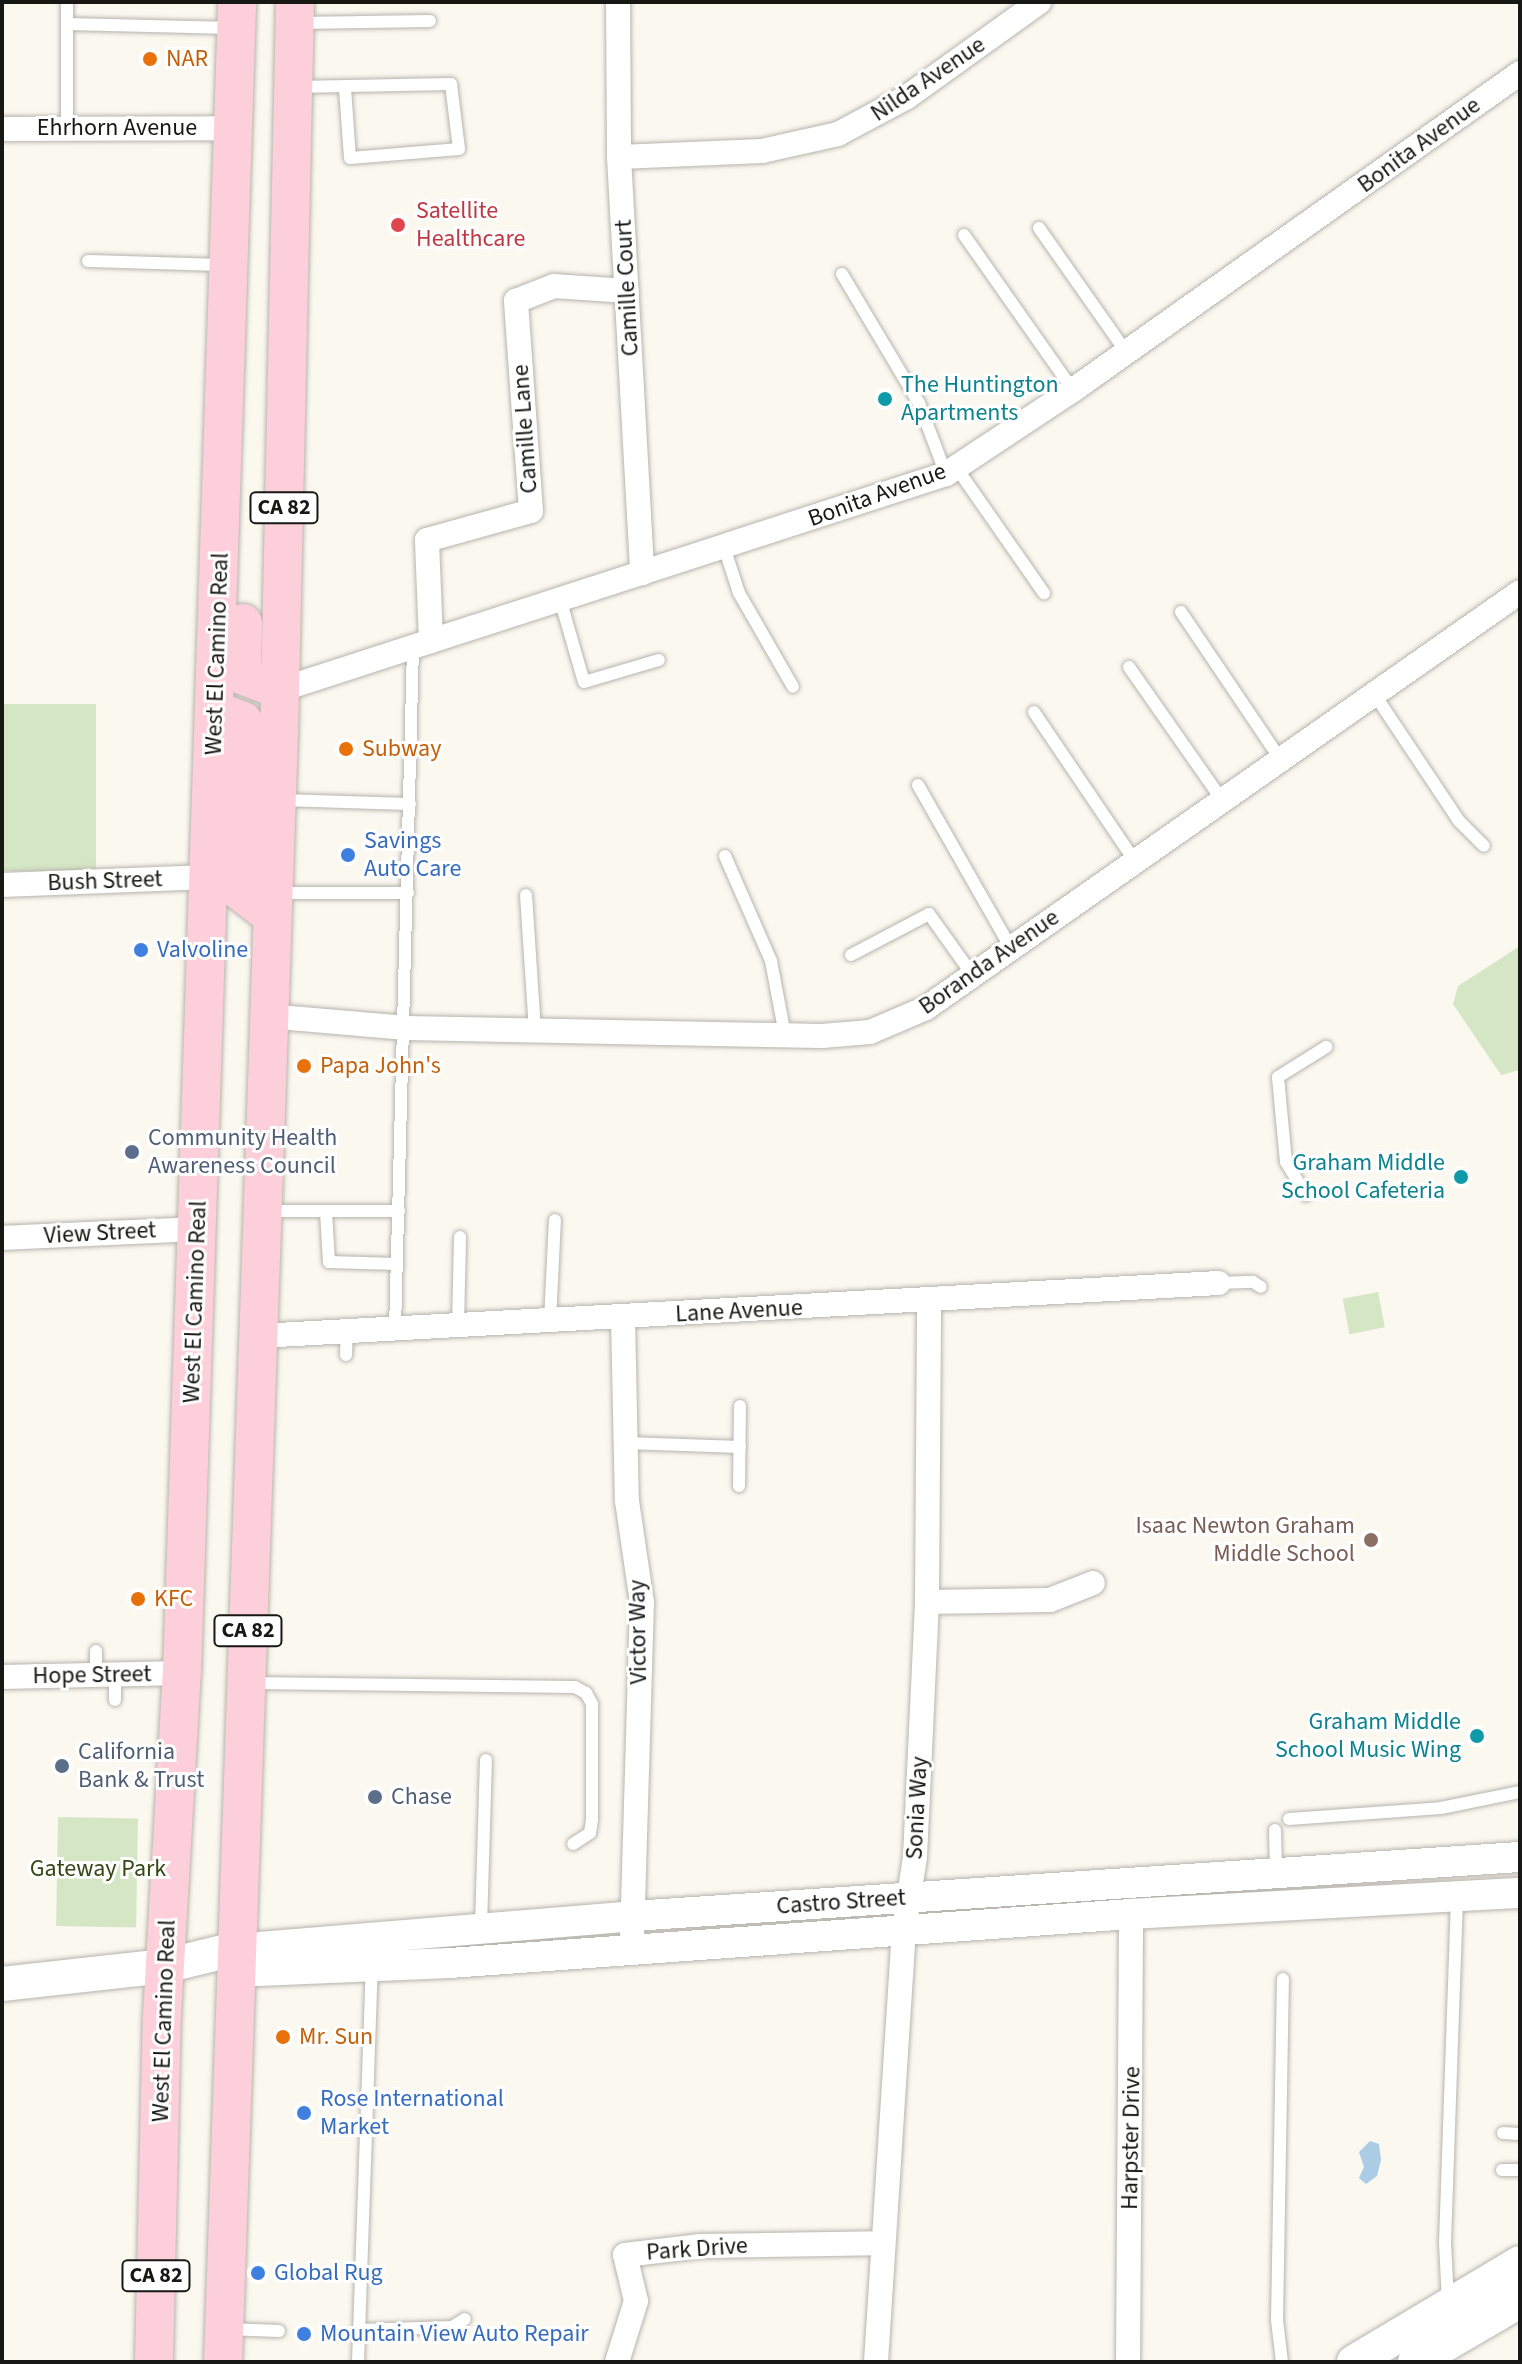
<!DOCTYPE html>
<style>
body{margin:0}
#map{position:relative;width:1522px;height:2364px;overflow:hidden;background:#fbf8f0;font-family:"Source Sans 3",sans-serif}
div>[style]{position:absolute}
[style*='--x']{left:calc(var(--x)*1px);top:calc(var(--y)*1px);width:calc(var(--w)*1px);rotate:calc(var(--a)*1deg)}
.green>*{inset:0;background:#d5e6c4;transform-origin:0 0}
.water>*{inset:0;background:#abcce5}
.roads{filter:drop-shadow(0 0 2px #b7b4ad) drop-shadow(0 0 2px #b7b4ad)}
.service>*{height:12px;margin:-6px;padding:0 6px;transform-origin:6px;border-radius:6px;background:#fff}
.minor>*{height:24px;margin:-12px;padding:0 12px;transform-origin:12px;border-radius:12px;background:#fff}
.tertiary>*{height:30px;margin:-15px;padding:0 15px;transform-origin:15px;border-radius:15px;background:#fff}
.secondary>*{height:34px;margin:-17px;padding:0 17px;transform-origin:17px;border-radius:17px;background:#fff}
.primary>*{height:38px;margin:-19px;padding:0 19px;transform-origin:19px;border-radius:19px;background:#fdcfda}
.dots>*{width:22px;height:22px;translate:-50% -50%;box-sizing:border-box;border:4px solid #fff;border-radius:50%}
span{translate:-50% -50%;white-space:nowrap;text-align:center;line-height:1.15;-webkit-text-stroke:6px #fff;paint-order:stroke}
.shield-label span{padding:2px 6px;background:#fff;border:2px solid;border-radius:6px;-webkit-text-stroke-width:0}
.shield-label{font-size:22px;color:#171714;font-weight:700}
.food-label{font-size:24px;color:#c56008}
.left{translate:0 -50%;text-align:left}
.street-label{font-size:24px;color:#171714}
.health-label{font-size:24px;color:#be3a42}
.culture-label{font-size:24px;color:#0d838f}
.right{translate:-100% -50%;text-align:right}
.shop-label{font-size:24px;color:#366cbe}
.service-label{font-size:24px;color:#4e5e75}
.education-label{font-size:24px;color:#785e54}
.park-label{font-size:24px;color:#334815}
.frame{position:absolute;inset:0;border:4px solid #171714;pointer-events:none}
</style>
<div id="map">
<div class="green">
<div style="left:2px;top:704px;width:94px;height:167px"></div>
<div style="clip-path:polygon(1520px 946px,1520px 1070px,1501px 1075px,1453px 1004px,1458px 986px)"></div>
<div style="left:1378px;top:1292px;width:36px;height:36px;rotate:79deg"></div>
<div style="left:58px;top:1817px;width:80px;height:109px;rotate:1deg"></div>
</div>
<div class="water">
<div style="clip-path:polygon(1370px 2141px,1379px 2144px,1381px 2160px,1377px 2176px,1366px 2184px,1359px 2178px,1364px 2167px,1359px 2152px)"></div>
</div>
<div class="roads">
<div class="service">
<div style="--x:298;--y:23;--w:132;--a:-0.9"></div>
<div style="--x:67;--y:24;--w:165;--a:1.4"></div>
<div style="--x:296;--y:87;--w:155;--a:-1.1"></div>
<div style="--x:451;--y:84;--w:65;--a:83"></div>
<div style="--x:459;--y:149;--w:109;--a:175.3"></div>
<div style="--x:350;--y:158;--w:69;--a:-94.1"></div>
<div style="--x:67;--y:129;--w:127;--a:-90"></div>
<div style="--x:1039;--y:228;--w:151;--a:54.9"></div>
<div style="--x:964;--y:235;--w:189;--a:54.9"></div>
<div style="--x:88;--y:261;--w:135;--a:1.7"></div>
<div style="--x:842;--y:274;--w:150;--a:59.2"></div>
<div style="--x:919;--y:403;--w:76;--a:69.2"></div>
<div style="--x:956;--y:467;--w:154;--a:55.1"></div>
<div style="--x:724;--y:547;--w:48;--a:71.9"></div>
<div style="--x:739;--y:593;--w:108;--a:60.1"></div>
<div style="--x:560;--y:599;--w:86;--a:73.9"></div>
<div style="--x:584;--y:682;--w:78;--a:-16.3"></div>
<div style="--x:1181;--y:612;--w:179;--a:56"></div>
<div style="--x:1129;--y:667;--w:162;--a:55"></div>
<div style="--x:1375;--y:695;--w:151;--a:56.3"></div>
<div style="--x:1459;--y:821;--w:35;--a:45"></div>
<div style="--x:1034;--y:712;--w:180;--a:55.9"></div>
<div style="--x:918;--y:785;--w:185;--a:60.3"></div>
<div style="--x:280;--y:800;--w:130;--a:1.8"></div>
<div style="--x:725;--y:856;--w:115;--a:66.3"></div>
<div style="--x:771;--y:961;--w:75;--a:79.3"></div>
<div style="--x:277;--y:893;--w:131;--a:0"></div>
<div style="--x:526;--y:895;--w:136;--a:86.2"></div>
<div style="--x:851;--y:955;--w:88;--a:-27.7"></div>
<div style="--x:929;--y:914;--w:74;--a:54.4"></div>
<div style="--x:1306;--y:1195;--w:39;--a:-121"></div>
<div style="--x:1286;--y:1162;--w:85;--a:-95.4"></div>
<div style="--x:1278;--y:1077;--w:57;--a:-32"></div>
<div style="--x:266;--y:1211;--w:133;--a:0"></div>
<div style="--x:326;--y:1212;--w:50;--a:86.6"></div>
<div style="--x:329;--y:1262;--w:68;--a:1.7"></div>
<div style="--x:1219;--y:1283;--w:34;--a:-2"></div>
<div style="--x:1253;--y:1282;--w:9;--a:32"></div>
<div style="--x:550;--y:1321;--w:101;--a:-87.2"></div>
<div style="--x:458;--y:1326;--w:89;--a:-88.7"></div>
<div style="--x:395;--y:1330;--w:683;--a:-88.49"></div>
<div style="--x:346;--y:1355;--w:23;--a:-88"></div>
<div style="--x:626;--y:1443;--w:114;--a:2"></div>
<div style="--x:739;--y:1486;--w:80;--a:-89.3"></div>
<div style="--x:96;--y:1675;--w:24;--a:-90"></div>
<div style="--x:115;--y:1675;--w:25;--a:90"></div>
<div style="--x:250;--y:1683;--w:325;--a:0.7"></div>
<div style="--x:575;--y:1687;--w:13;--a:29"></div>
<div style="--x:586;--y:1693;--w:13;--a:61"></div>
<div style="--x:592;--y:1704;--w:116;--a:90"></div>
<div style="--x:592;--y:1820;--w:13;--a:99"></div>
<div style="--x:590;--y:1833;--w:20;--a:147"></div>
<div style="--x:1289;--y:1819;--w:152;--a:-4.1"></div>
<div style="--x:1441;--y:1808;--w:81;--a:-11.4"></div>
<div style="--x:1275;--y:1830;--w:41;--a:88.6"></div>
<div style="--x:481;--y:1927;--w:167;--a:-88.3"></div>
<div style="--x:1503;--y:2133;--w:17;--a:3"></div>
<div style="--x:1502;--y:2170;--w:18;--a:0"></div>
<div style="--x:1448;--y:2302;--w:60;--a:-92.9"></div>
<div style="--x:1445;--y:2242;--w:345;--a:-88"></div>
<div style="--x:227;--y:2329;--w:52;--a:2.2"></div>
<div style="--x:359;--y:2330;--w:93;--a:-1.8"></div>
<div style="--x:452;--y:2327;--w:15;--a:-32"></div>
<div style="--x:358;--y:2362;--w:396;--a:-88"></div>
<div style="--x:1282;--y:2362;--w:42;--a:-96.8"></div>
<div style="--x:1277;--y:2320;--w:341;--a:-89"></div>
</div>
<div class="minor">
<div style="--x:618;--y:2;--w:155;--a:89.6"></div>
<div style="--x:619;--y:157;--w:417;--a:86.8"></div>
<div style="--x:2;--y:129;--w:230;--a:-0.2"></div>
<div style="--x:619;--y:157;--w:143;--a:-2.4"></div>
<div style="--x:762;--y:151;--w:78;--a:-12.6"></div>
<div style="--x:838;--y:134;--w:78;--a:-28.2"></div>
<div style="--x:907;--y:97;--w:163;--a:-35.7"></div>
<div style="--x:431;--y:641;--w:101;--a:-92.3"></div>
<div style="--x:427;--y:540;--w:108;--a:-15.6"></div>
<div style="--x:531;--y:511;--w:211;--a:-94.1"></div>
<div style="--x:516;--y:301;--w:41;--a:-21.5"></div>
<div style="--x:554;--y:286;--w:73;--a:3.9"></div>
<div style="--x:280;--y:690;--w:700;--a:-17.97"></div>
<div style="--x:946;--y:474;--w:152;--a:-33.5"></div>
<div style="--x:1073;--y:390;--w:548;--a:-35.34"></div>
<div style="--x:2;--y:885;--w:207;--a:-2.2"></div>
<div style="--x:267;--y:1016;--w:140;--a:4.9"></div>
<div style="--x:406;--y:1028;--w:416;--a:1.1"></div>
<div style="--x:822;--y:1036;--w:48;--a:-4.8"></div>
<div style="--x:870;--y:1032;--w:61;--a:-23.2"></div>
<div style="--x:926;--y:1008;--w:725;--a:-35"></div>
<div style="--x:2;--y:1238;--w:195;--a:-2.6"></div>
<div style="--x:623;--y:1317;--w:184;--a:88.8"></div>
<div style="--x:627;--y:1501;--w:102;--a:81.6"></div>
<div style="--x:642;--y:1602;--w:346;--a:91.7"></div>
<div style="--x:259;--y:1336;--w:961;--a:-3.16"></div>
<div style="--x:927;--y:1602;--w:123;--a:-0.9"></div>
<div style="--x:1050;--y:1600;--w:46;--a:-21.6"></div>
<div style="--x:2;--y:1677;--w:180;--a:-1.3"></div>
<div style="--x:617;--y:2362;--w:64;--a:-72.7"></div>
<div style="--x:636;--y:2301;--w:47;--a:-103.4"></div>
<div style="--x:625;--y:2255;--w:76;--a:-6.8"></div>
<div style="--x:700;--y:2246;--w:181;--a:-0.9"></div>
<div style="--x:876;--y:2362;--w:434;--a:-86.3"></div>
<div style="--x:904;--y:1929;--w:73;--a:-81.3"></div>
<div style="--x:915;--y:1857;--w:255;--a:-87.3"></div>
<div style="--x:927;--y:1602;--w:301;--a:-89.6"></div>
<div style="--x:1128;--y:2362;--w:448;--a:-89.6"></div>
</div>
<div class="tertiary">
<div style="--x:235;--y:1949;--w:399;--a:-4.7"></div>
<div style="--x:633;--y:1916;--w:889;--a:-3.81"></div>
<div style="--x:234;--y:1972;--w:216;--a:-2.4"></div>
<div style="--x:450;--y:1963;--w:683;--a:-4.12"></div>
<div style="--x:1131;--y:1914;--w:390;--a:-3.1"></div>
</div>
<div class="secondary">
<div style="--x:2;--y:1984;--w:164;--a:-6.3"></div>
<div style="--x:165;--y:1966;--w:72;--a:-13.7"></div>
<div style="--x:1354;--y:2362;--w:193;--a:-30.8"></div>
<div style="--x:1415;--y:2362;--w:121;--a:-30.2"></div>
</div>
<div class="primary">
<div style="--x:243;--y:623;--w:52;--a:91.1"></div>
<div style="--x:242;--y:675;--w:41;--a:21.5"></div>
<div style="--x:214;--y:710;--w:31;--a:21"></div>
<div style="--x:243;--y:721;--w:168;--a:92"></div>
<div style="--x:237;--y:889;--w:44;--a:37.6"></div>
<div style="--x:154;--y:2362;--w:346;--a:-88.7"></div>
<div style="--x:162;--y:2016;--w:344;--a:-86.7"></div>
<div style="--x:182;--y:1673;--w:1672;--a:-88.11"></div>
<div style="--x:223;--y:2362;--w:1627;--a:-88.03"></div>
<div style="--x:279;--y:736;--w:734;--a:-88.75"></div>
</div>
</div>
<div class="dots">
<div style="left:150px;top:59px;background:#e8710a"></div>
<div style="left:398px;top:225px;background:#e0444e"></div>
<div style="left:885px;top:399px;background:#0f9aa8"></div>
<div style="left:346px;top:749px;background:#e8710a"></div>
<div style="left:348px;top:855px;background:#3f7fe0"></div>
<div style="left:141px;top:950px;background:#3f7fe0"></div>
<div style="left:304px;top:1066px;background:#e8710a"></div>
<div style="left:132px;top:1152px;background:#5c6f8a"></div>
<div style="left:1461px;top:1177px;background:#0f9aa8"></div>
<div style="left:1371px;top:1540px;background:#8d6e63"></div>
<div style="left:138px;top:1599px;background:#e8710a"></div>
<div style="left:1477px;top:1736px;background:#0f9aa8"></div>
<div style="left:62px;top:1766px;background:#5c6f8a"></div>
<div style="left:375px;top:1797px;background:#5c6f8a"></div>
<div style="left:283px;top:2037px;background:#e8710a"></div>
<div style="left:304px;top:2113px;background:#3f7fe0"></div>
<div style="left:258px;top:2273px;background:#3f7fe0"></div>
<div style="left:304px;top:2334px;background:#3f7fe0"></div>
</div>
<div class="shield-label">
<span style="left:284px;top:508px">CA 82</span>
<span style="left:248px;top:1631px">CA 82</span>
<span style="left:156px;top:2276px">CA 82</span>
</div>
<div class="food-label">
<span class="left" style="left:166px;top:59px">NAR</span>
<span class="left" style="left:362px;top:749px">Subway</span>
<span class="left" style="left:320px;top:1066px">Papa John's</span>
<span class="left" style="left:154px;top:1599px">KFC</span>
<span class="left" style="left:299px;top:2037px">Mr. Sun</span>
</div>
<div class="street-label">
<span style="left:928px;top:79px;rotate:-34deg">Nilda Avenue</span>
<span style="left:117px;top:128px">Ehrhorn Avenue</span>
<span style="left:1419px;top:145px;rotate:-36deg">Bonita Avenue</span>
<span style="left:627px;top:288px;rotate:-93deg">Camille Court</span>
<span style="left:525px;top:429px;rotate:-94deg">Camille Lane</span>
<span style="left:877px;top:495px;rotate:-20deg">Bonita Avenue</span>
<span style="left:217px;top:654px;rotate:-88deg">West El Camino Real</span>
<span style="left:105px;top:881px;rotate:-2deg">Bush Street</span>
<span style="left:989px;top:962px;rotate:-35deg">Boranda Avenue</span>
<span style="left:100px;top:1233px;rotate:-3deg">View Street</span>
<span style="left:195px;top:1302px;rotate:-88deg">West El Camino Real</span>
<span style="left:739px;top:1311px;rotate:-3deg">Lane Avenue</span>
<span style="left:638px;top:1632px;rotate:-91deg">Victor Way</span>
<span style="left:92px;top:1675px;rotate:-1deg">Hope Street</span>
<span style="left:917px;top:1808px;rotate:-87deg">Sonia Way</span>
<span style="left:841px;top:1902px;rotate:-4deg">Castro Street</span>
<span style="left:164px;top:2021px;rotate:-88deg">West El Camino Real</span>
<span style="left:1131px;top:2138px;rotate:-89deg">Harpster Drive</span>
<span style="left:697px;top:2249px;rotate:-4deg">Park Drive</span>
</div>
<div class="health-label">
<span class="left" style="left:416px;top:225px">Satellite<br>Healthcare</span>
</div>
<div class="culture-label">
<span class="left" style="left:901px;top:399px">The Huntington<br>Apartments</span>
<span class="right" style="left:1445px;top:1177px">Graham Middle<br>School Cafeteria</span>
<span class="right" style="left:1461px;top:1736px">Graham Middle<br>School Music Wing</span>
</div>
<div class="shop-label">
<span class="left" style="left:364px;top:855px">Savings<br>Auto Care</span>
<span class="left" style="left:157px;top:950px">Valvoline</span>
<span class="left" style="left:320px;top:2113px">Rose International<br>Market</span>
<span class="left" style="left:274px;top:2273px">Global Rug</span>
<span class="left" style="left:320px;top:2334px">Mountain View Auto Repair</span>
</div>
<div class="service-label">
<span class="left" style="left:148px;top:1152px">Community Health<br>Awareness Council</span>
<span class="left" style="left:78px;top:1766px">California<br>Bank &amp; Trust</span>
<span class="left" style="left:391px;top:1797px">Chase</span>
</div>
<div class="education-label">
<span class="right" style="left:1355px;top:1540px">Isaac Newton Graham<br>Middle School</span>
</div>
<div class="park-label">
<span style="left:98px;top:1869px">Gateway Park</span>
</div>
<div class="frame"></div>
</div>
